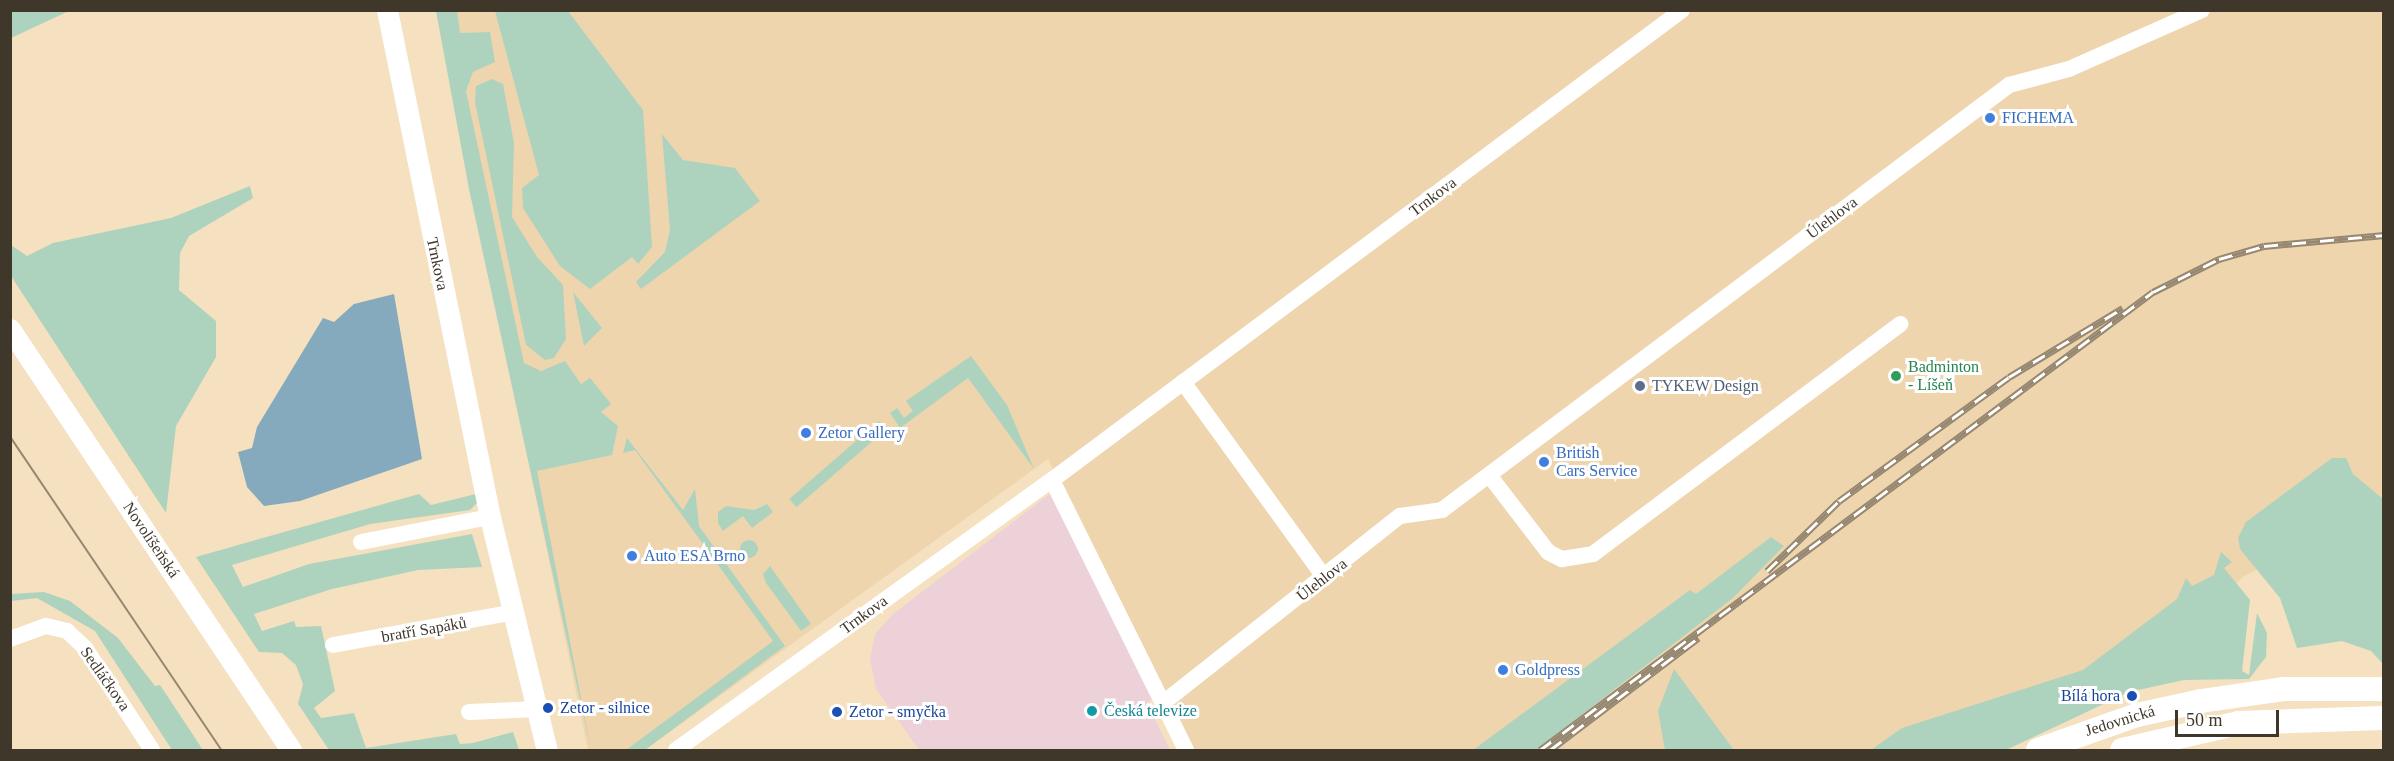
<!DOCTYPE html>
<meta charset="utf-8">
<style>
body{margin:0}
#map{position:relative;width:2394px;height:761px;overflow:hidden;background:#f5e0bf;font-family:Georgia,serif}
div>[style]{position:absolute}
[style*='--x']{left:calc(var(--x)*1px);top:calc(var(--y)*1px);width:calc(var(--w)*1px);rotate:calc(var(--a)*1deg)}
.commercial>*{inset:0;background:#ecd2d8}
.built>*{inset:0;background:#eed5ad}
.green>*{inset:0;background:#add3bf;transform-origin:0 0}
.round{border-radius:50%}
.water>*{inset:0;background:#85aabe}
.minor>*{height:16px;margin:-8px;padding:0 8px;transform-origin:8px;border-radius:8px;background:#fff}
.tertiary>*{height:21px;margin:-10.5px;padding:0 10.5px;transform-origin:10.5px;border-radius:10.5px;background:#fff}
.secondary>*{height:24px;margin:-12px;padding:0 12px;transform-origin:12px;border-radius:12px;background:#fff}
.tram>*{height:1.5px;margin:-0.75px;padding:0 0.75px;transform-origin:0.75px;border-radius:0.75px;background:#958771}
.rail>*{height:7px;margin-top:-3.5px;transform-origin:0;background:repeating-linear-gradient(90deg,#fff 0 14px,#958771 0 28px);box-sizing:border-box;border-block:2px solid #958771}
.dots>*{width:16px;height:16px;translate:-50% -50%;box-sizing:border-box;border:3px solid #fff;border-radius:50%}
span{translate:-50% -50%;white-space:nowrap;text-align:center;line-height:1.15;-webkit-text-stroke:6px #fff;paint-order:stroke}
.shop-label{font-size:16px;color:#366cbe}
.left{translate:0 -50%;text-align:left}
.street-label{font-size:16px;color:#3f372a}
.leisure-label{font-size:16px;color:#27864d}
.service-label{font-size:16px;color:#4e5e75}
.transit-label{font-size:16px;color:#164399}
.right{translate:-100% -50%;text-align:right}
.culture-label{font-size:16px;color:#0d838f}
.frame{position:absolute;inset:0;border:12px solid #3f372a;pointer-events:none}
.scale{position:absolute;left:2175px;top:710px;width:104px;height:27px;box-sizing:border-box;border:3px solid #3f372a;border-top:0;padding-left:8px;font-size:18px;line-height:21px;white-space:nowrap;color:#3f372a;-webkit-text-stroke:4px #fff;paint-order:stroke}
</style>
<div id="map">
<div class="commercial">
<div style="clip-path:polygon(1072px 477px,1293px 593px,1147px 703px,1170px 750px,919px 750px,876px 689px,870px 659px,875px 634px,893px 614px)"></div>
</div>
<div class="built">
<div style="clip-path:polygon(436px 11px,2383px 11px,2383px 500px,2243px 577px,2216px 602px,1998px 750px,1193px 750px,1048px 459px,645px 750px,588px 750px)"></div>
</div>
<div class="green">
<div style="clip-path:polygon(11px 10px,69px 10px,69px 11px,11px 38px)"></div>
<div style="clip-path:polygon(436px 11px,457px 11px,460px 33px,490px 32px,495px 62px,473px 72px,466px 91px,524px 363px,541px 371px,565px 361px,581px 384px,590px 378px,611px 404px,601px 412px,618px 426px,612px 455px,537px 471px,591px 750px,469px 189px)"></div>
<div style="clip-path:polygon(495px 11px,568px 11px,643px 110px,652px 247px,638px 264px,632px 257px,590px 289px,560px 266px,523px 208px,522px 188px,539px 175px)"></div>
<div style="clip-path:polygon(492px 79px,503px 84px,514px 143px,512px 217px,537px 257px,563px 285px,566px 339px,554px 358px,545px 360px,526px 345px,475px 102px,476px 86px)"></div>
<div style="clip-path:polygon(662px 134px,683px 160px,735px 168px,760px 201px,641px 289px,636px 282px,665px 252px,670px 230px)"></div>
<div style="clip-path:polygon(250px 186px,253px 198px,189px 236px,180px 253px,179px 290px,216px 321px,216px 357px,176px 426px,166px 513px,11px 276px,11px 245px,27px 256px,53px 243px,171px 218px)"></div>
<div style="clip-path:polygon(573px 292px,602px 328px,584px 346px)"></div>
<div style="clip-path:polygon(971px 356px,1007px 405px,1034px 469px,968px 378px,900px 428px,890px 413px,897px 408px,904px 418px,913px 411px,906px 401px)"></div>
<div style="left:879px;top:421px;width:11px;height:119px;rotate:49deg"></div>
<div style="clip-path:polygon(627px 438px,683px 510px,695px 489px,699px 526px,785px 646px,645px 750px,626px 750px,773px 641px,635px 450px,623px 453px)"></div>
<div style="clip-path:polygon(2332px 458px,2346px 458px,2353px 474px,2383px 499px,2383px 664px,2371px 651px,2342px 641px,2297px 648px,2280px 598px,2240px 549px,2238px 538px,2246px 522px)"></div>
<div style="clip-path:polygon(419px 494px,431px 505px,476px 494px,477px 503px,470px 510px,370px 524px,232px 565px,243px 587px,309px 564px,472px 534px,482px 567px,418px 570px,332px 589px,254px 614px,262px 631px,294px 621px,296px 627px,321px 626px,335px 691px,314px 708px,321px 718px,354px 713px,366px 748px,456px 734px,460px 744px,473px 743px,513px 732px,519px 750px,329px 750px,298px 704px,303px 684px,296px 665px,282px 653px,259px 652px,196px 557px)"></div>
<div style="clip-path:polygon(767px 504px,773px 512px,752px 528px,743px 516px,723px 531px,718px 523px,718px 512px,726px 506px,754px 510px)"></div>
<div style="clip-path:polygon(1771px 537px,1784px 546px,1733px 598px,1536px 750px,1473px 750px,1690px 590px,1696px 594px)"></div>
<div class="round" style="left:740px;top:540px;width:18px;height:18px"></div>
<div style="clip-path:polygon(2221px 552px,2232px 562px,2224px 568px,2250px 600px,2242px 671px,2249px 675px,2257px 613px,2267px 633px,2266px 657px,2249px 679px,2184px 680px,2129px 692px,2006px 750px,1871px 750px,1902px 728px,2083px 670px,2177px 599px,2186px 578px,2192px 586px,2214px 575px)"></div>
<div style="clip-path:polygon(770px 566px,811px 624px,801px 631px,766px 583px,763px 574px)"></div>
<div style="clip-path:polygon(44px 592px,70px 601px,118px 638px,155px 686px,160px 685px,203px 750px,172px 750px,95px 631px,37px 598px,11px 601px,11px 594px)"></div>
<div style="clip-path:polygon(1674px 669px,1734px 750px,1665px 750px,1658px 711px)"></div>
</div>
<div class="water">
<div style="clip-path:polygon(394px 294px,422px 459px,300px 501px,264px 506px,247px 487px,238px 452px,252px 448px,257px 427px,323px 318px,334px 322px,354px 304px)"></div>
</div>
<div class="minor">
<div style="--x:1183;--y:382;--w:242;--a:54.1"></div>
<div style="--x:1489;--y:475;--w:97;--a:52.5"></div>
<div style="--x:1548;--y:552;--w:16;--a:27"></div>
<div style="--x:1562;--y:559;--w:31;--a:-9"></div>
<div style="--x:1593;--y:554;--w:384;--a:-36.8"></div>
<div style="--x:1052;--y:480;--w:301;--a:63.6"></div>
<div style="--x:361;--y:542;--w:131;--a:-11"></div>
<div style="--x:10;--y:639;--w:38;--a:-20"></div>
<div style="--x:46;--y:626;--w:22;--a:13"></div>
<div style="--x:67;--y:631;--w:25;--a:43"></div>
<div style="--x:85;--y:648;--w:122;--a:56.7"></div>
<div style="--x:333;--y:645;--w:184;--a:-10.3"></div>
<div style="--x:1163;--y:703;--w:302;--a:-38.3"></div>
<div style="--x:1400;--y:516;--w:42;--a:-8.1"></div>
<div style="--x:1442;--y:510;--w:709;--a:-36.85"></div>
<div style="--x:2009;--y:85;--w:62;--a:-14.9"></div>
<div style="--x:2069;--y:69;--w:145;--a:-23.9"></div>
<div style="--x:469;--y:712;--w:69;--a:-2.5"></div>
<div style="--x:676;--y:750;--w:463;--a:-35.7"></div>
<div style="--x:1052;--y:480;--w:786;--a:-36.72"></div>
</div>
<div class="tertiary">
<div style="--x:387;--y:10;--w:517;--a:78.52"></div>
<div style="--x:490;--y:517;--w:240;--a:76.3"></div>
<div style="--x:10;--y:329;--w:506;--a:56.28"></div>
</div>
<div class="secondary">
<div style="--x:2038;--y:750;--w:105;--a:-19.5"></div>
<div style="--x:2137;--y:715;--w:66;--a:-12.3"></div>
<div style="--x:2201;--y:701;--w:83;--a:-8.3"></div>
<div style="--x:2283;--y:689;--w:101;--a:0"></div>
<div style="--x:2122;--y:750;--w:120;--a:-13"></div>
<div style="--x:2239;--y:723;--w:145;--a:-2"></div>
</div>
<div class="tram">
<div style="--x:10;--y:436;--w:379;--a:56"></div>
</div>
<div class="rail">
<div style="--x:1767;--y:571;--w:100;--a:-44.2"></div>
<div style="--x:1839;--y:501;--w:210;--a:-36.1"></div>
<div style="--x:2009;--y:377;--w:133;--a:-31.2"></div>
<div style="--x:1540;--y:750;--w:765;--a:-36.77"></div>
<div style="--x:2153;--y:292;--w:74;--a:-26.6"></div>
<div style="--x:2219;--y:259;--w:47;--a:-16.1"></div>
<div style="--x:2264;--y:246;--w:121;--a:-5.2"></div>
<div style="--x:1550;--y:750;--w:186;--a:-37.1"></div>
</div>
<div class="dots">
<div style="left:1990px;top:118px;background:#3f7fe0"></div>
<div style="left:1896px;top:376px;background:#2e9e5b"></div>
<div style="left:1640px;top:386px;background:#5c6f8a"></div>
<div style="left:806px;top:433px;background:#3f7fe0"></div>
<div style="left:1544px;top:462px;background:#3f7fe0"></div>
<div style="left:632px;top:556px;background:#3f7fe0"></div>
<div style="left:1503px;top:670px;background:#3f7fe0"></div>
<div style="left:2132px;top:696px;background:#1a4fb4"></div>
<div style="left:548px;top:708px;background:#1a4fb4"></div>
<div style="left:1092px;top:711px;background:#0f9aa8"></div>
<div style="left:837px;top:712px;background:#1a4fb4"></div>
</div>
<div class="shop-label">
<span class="left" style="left:2002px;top:118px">FICHEMA</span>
<span class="left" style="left:818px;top:433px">Zetor Gallery</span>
<span class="left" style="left:1556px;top:462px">British<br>Cars Service</span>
<span class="left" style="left:644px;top:556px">Auto ESA Brno</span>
<span class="left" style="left:1515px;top:670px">Goldpress</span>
</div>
<div class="street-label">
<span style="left:1433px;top:197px;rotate:-37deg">Trnkova</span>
<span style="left:1832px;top:218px;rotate:-37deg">Úlehlova</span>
<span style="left:437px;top:264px;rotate:78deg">Trnkova</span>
<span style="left:151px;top:540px;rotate:56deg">Novolíšeňská</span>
<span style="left:1322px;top:580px;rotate:-38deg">Úlehlova</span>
<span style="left:864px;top:615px;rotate:-36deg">Trnkova</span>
<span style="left:424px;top:630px;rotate:-10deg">bratří Sapáků</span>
<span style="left:105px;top:679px;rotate:55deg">Sedláčkova</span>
<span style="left:2120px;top:721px;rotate:-17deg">Jedovnická</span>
</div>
<div class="leisure-label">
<span class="left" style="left:1908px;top:376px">Badminton<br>- Líšeň</span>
</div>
<div class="service-label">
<span class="left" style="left:1652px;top:386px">TYKEW Design</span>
</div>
<div class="transit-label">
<span class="right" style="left:2120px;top:696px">Bílá hora</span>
<span class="left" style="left:560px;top:708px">Zetor - silnice</span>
<span class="left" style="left:849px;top:712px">Zetor - smyčka</span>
</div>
<div class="culture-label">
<span class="left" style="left:1104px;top:711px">Česká televize</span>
</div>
<div class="frame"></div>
<div class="scale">50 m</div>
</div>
